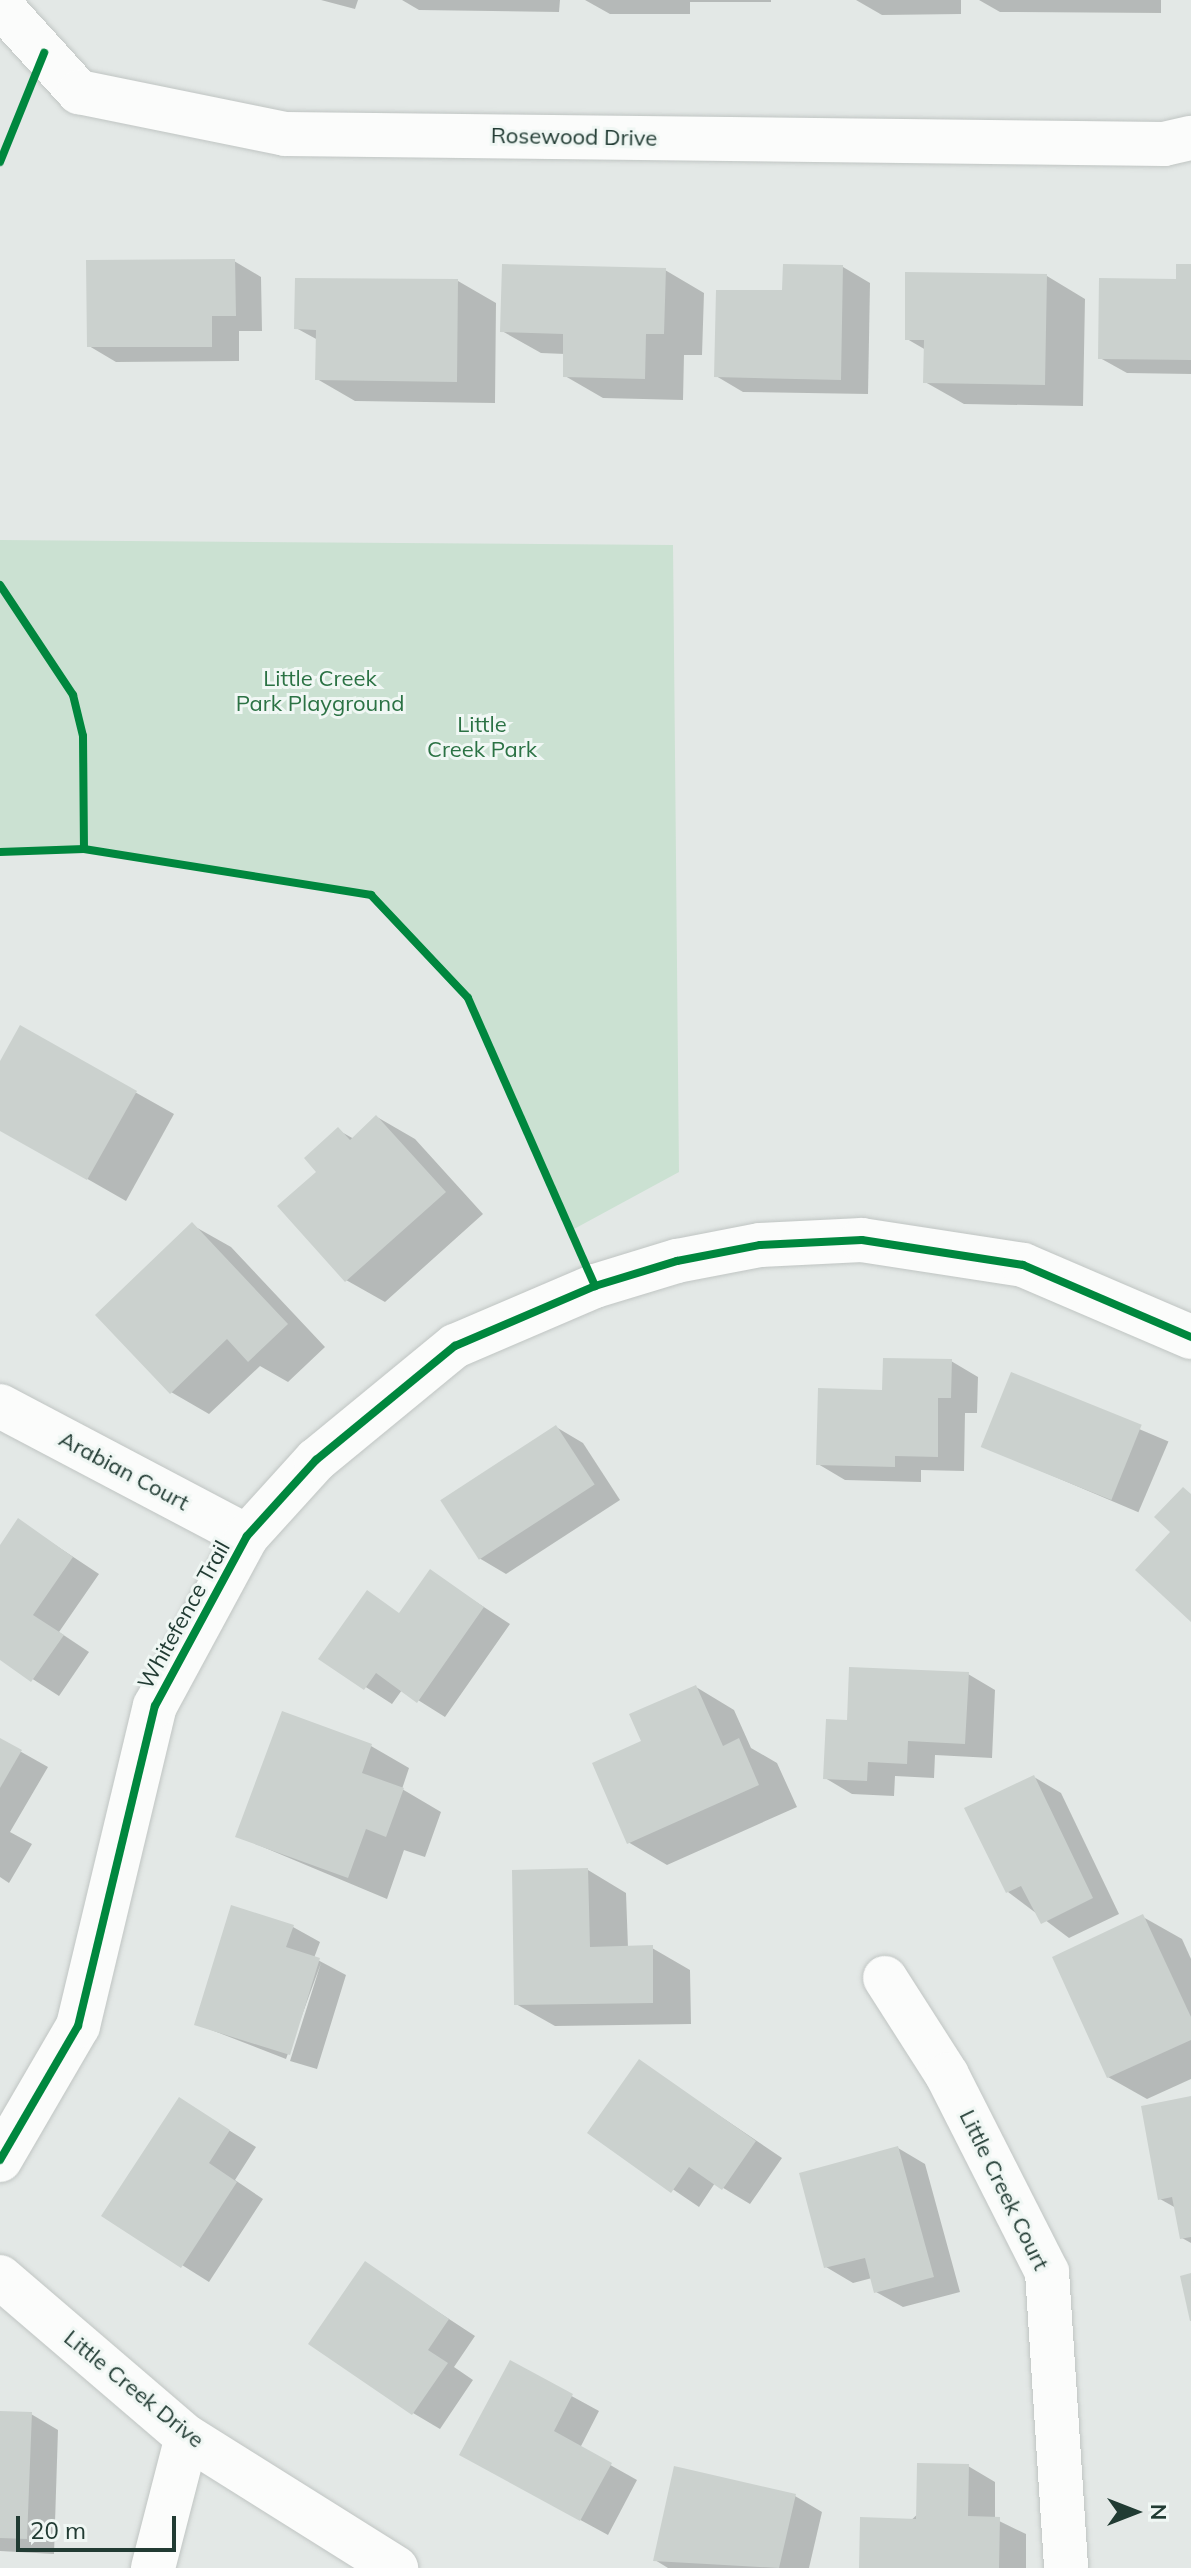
<!DOCTYPE html>
<style>
body{margin:0}
#map{position:relative;width:1191px;height:2568px;overflow:hidden;background:#e3e8e6;font-family:Mulish,sans-serif}
div>[style]{position:absolute}
[style*='--x']{left:calc(var(--x)*1px);top:calc(var(--y)*1px);width:calc(var(--w)*1px);rotate:calc(var(--a)*1deg)}
.green>*{inset:0;background:#cbe1d2}
.shadow>*{inset:0;background:#0003;transform-origin:0 0}
.building>*{inset:0;background:#cbd1ce;transform-origin:0 0}
.roads{filter:drop-shadow(0 0 2px #c0c5c3) drop-shadow(0 0 2px #c0c5c3)}
.minor>*{height:44px;margin:-22px;padding:0 22px;transform-origin:22px;border-radius:22px;background:#fbfcfb}
.cycleway>*{height:8px;margin:-4px;padding:0 4px;transform-origin:4px;border-radius:4px;background:#00873e}
span{translate:-50% -50%;white-space:nowrap;text-align:center;line-height:1.15;-webkit-text-stroke:6px #f0f7f4;paint-order:stroke}
.street-label{font-size:22px;color:#213b33}
.park-label{font-size:22px;color:#2b7244}
.north{position:absolute;left:1095px;top:2472px;width:80px;height:80px;-webkit-text-stroke:6px #f0f7f4;paint-order:stroke;rotate:90deg;font-size:22px;font-weight:700;line-height:32px;text-align:center;color:#213b33}
.north::after{content:'';display:block;margin:auto;width:28px;height:36px;background:#213b33;clip-path:polygon(50% 0,100% 100%,50% 72%,0 100%)}
.scale{position:absolute;left:16px;top:2516px;width:160px;height:36px;box-sizing:border-box;border:4px solid #213b33;border-top:0;padding-left:10px;font-size:24px;line-height:28px;white-space:nowrap;color:#213b33;-webkit-text-stroke:6px #f0f7f4;paint-order:stroke}
</style>
<div id="map">
<div class="green">
<div style="clip-path:polygon(0 540px,673px 545px,679px 1172px,574px 1229px,468px 998px,371px 895px,84px 849px,0 852px)"></div>
</div>
<div class="shadow">
<div style="clip-path:polygon(321px 0,358px 0,355px 9px)"></div>
<div style="clip-path:polygon(402px 0,560px 0,559px 12px,419px 10px)"></div>
<div style="clip-path:polygon(585px 0,771px 0,771px 2px,690px 2px,690px 14px,610px 14px)"></div>
<div style="clip-path:polygon(856px 0,961px 0,961px 14px,882px 15px)"></div>
<div style="clip-path:polygon(979px 0,1161px 0,1161px 13px,1000px 12px)"></div>
<div style="clip-path:polygon(234px 261px,261px 277px,262px 331px,239px 331px,239px 361px,116px 362px,89px 346px)"></div>
<div style="clip-path:polygon(1191px 266px,1191px 374px,1127px 373px,1100px 358px)"></div>
<div style="clip-path:polygon(843px 267px,870px 283px,868px 394px,743px 392px,716px 376px,784px 292px)"></div>
<div style="clip-path:polygon(665px 270px,704px 293px,702px 355px,684px 355px,683px 400px,603px 398px,565px 376px,565px 354px,541px 353px,502px 331px)"></div>
<div style="clip-path:polygon(1047px 276px,1085px 299px,1083px 406px,964px 404px,925px 382px,926px 350px,907px 339px)"></div>
<div style="clip-path:polygon(458px 281px,496px 303px,495px 403px,355px 401px,317px 379px,318px 340px,296px 328px)"></div>
<div style="clip-path:polygon(21px 1028px,174px 1114px,126px 1201px,0 1129px,0 1065px)"></div>
<div style="clip-path:polygon(377px 1117px,415px 1139px,483px 1214px,385px 1302px,346px 1280px,319px 1172px,338px 1130px,354px 1139px)"></div>
<div style="clip-path:polygon(192px 1225px,231px 1247px,325px 1347px,288px 1382px,260px 1366px,209px 1414px,171px 1392px)"></div>
<div style="clip-path:polygon(951px 1361px,978px 1377px,977px 1413px,965px 1413px,964px 1471px,921px 1470px,921px 1482px,845px 1480px,818px 1464px,884px 1392px)"></div>
<div style="left:1012px;top:1375px;width:170px;height:77px;rotate:23deg"></div>
<div style="clip-path:polygon(556px 1427px,583px 1443px,620px 1500px,506px 1574px,479px 1558px)"></div>
<div style="clip-path:polygon(19px 1521px,99px 1574px,59px 1632px,89px 1652px,59px 1696px,0 1658px,0 1548px)"></div>
<div style="clip-path:polygon(430px 1572px,510px 1624px,445px 1717px,402px 1690px,392px 1704px,321px 1658px,367px 1593px,406px 1620px)"></div>
<div style="clip-path:polygon(968px 1674px,995px 1690px,992px 1758px,935px 1755px,934px 1778px,895px 1776px,894px 1796px,852px 1794px,825px 1778px)"></div>
<div style="clip-path:polygon(696px 1687px,734px 1710px,751px 1748px,777px 1763px,797px 1807px,667px 1865px,628px 1842px,644px 1742px)"></div>
<div style="clip-path:polygon(0 1740px,48px 1767px,10px 1832px,32px 1844px,9px 1883px,0 1877px)"></div>
<div style="clip-path:polygon(371px 1746px,409px 1768px,402px 1789px,441px 1812px,425px 1857px,404px 1850px,387px 1899px,237px 1836px)"></div>
<div style="clip-path:polygon(1034px 1777px,1061px 1793px,1119px 1914px,1069px 1938px,1008px 1892px)"></div>
<div style="clip-path:polygon(588px 1870px,626px 1893px,628px 1948px,652px 1948px,690px 1970px,691px 2024px,555px 2026px,516px 2004px)"></div>
<div style="clip-path:polygon(1143px 1917px,1182px 1939px,1191px 1959px,1191px 2079px,1147px 2099px,1108px 2077px)"></div>
<div style="clip-path:polygon(293px 1927px,320px 1942px,314px 1958px,346px 1975px,317px 2069px,290px 2061px,321px 1963px,286px 2059px,196px 2024px)"></div>
<div style="clip-path:polygon(640px 2062px,782px 2158px,750px 2204px,715px 2183px,699px 2207px,590px 2133px)"></div>
<div style="clip-path:polygon(1191px 2098px,1191px 2243px,1182px 2238px,1176px 2208px,1160px 2199px)"></div>
<div style="clip-path:polygon(180px 2100px,256px 2147px,235px 2180px,263px 2199px,209px 2282px,104px 2216px)"></div>
<div style="clip-path:polygon(898px 2148px,925px 2164px,960px 2292px,903px 2307px,876px 2292px,872px 2278px,853px 2283px,826px 2267px)"></div>
<div style="clip-path:polygon(365px 2264px,475px 2336px,454px 2367px,473px 2380px,440px 2429px,413px 2413px)"></div>
<div style="clip-path:polygon(511px 2363px,599px 2411px,580px 2448px,637px 2480px,608px 2535px,489px 2470px)"></div>
<div style="clip-path:polygon(0 2413px,31px 2414px,58px 2430px,54px 2554px,0 2551px)"></div>
<div style="clip-path:polygon(968px 2466px,995px 2482px,995px 2519px,1026px 2534px,1026px 2568px,861px 2568px)"></div>
<div style="clip-path:polygon(795px 2496px,822px 2512px,809px 2568px,668px 2568px,655px 2560px)"></div>
</div>
<div class="building">
<div style="clip-path:polygon(235px 259px,236px 316px,212px 316px,212px 347px,87px 347px,86px 260px)"></div>
<div style="clip-path:polygon(502px 264px,666px 268px,664px 334px,646px 334px,645px 379px,563px 377px,563px 334px,500px 332px)"></div>
<div style="clip-path:polygon(783px 264px,843px 265px,841px 380px,714px 377px,716px 290px,782px 290px)"></div>
<div style="clip-path:polygon(1176px 264px,1191px 264px,1191px 360px,1098px 359px,1099px 278px,1176px 279px)"></div>
<div style="clip-path:polygon(905px 272px,1047px 274px,1045px 385px,923px 383px,924px 340px,905px 340px)"></div>
<div style="clip-path:polygon(295px 278px,458px 279px,457px 382px,315px 380px,316px 330px,294px 329px)"></div>
<div style="clip-path:polygon(20px 1025px,137px 1091px,87px 1180px,0 1131px,0 1061px)"></div>
<div style="clip-path:polygon(376px 1115px,446px 1192px,345px 1282px,277px 1206px,316px 1172px,304px 1158px,338px 1127px,350px 1140px)"></div>
<div style="clip-path:polygon(192px 1222px,288px 1324px,248px 1362px,227px 1339px,170px 1394px,95px 1315px)"></div>
<div style="clip-path:polygon(883px 1358px,952px 1359px,951px 1398px,938px 1398px,938px 1457px,895px 1456px,895px 1467px,816px 1465px,818px 1388px,882px 1390px)"></div>
<div style="left:1011px;top:1372px;width:141px;height:81px;rotate:22deg"></div>
<div style="left:556px;top:1425px;width:71px;height:138px;rotate:57deg"></div>
<div style="clip-path:polygon(1183px 1487px,1191px 1494px,1191px 1622px,1135px 1570px,1170px 1532px,1154px 1517px)"></div>
<div style="clip-path:polygon(18px 1518px,73px 1557px,33px 1615px,64px 1635px,31px 1682px,0 1660px,0 1545px)"></div>
<div style="clip-path:polygon(430px 1569px,484px 1607px,417px 1703px,376px 1673px,364px 1690px,318px 1659px,367px 1590px,399px 1613px)"></div>
<div style="clip-path:polygon(849px 1667px,969px 1672px,965px 1744px,908px 1741px,907px 1764px,868px 1762px,867px 1781px,823px 1779px,826px 1719px,847px 1720px)"></div>
<div style="clip-path:polygon(696px 1685px,723px 1746px,739px 1738px,759px 1785px,627px 1844px,592px 1763px,641px 1741px,629px 1714px)"></div>
<div style="clip-path:polygon(282px 1711px,372px 1744px,362px 1773px,404px 1788px,386px 1837px,366px 1829px,348px 1878px,235px 1837px)"></div>
<div style="clip-path:polygon(0 1738px,22px 1750px,0 1788px)"></div>
<div style="clip-path:polygon(1034px 1775px,1093px 1898px,1041px 1924px,1021px 1886px,1006px 1893px,964px 1808px)"></div>
<div style="clip-path:polygon(588px 1868px,590px 1947px,653px 1945px,653px 2003px,514px 2005px,512px 1870px)"></div>
<div style="clip-path:polygon(231px 1905px,294px 1925px,286px 1947px,320px 1958px,290px 2055px,194px 2025px)"></div>
<div style="clip-path:polygon(1143px 1914px,1191px 2017px,1191px 2040px,1107px 2078px,1052px 1957px)"></div>
<div style="clip-path:polygon(639px 2059px,756px 2141px,722px 2190px,689px 2167px,671px 2193px,587px 2133px)"></div>
<div style="clip-path:polygon(1191px 2096px,1191px 2237px,1180px 2239px,1172px 2197px,1158px 2200px,1141px 2106px)"></div>
<div style="clip-path:polygon(179px 2097px,230px 2130px,209px 2163px,237px 2182px,181px 2268px,101px 2216px)"></div>
<div style="clip-path:polygon(898px 2146px,934px 2277px,874px 2293px,865px 2258px,824px 2268px,799px 2173px)"></div>
<div style="clip-path:polygon(365px 2261px,449px 2319px,428px 2350px,448px 2363px,412px 2415px,308px 2344px)"></div>
<div style="clip-path:polygon(1191px 2273px,1191px 2321px,1190px 2321px,1180px 2276px)"></div>
<div style="clip-path:polygon(510px 2360px,573px 2394px,554px 2431px,612px 2463px,580px 2521px,459px 2455px)"></div>
<div style="clip-path:polygon(0 2411px,32px 2412px,27px 2539px,0 2538px)"></div>
<div style="clip-path:polygon(917px 2463px,969px 2464px,968px 2516px,1000px 2517px,999px 2568px,859px 2568px,860px 2517px,916px 2519px)"></div>
<div style="clip-path:polygon(674px 2466px,796px 2494px,779px 2568px,653px 2561px)"></div>
</div>
<div class="roads">
<div class="minor">
<div style="--x:0;--y:5;--w:118;--a:47.8"></div>
<div style="--x:79;--y:92;--w:210;--a:11.5"></div>
<div style="--x:285;--y:134;--w:879;--a:0.65"></div>
<div style="--x:1164;--y:144;--w:28;--a:-13"></div>
<div style="--x:0;--y:1406;--w:279;--a:27.8"></div>
<div style="--x:885;--y:1978;--w:115;--a:57.4"></div>
<div style="--x:947;--y:2075;--w:221;--a:63.1"></div>
<div style="--x:1047;--y:2272;--w:297;--a:86.3"></div>
<div style="--x:0;--y:2160;--w:155;--a:-59.8"></div>
<div style="--x:78;--y:2026;--w:329;--a:-76.5"></div>
<div style="--x:155;--y:1706;--w:193;--a:-61.6"></div>
<div style="--x:247;--y:1536;--w:103;--a:-47.8"></div>
<div style="--x:316;--y:1460;--w:180;--a:-39.4"></div>
<div style="--x:455;--y:1346;--w:152;--a:-23.2"></div>
<div style="--x:595;--y:1286;--w:86;--a:-17"></div>
<div style="--x:677;--y:1261;--w:85;--a:-10.9"></div>
<div style="--x:760;--y:1245;--w:102;--a:-2.8"></div>
<div style="--x:862;--y:1240;--w:163;--a:8.8"></div>
<div style="--x:1023;--y:1265;--w:183;--a:23.2"></div>
<div style="--x:0;--y:2277;--w:246;--a:40.6"></div>
<div style="--x:187;--y:2437;--w:247;--a:32.1"></div>
<div style="--x:153;--y:2568;--w:135;--a:-75.5"></div>
</div>
</div>
<div class="cycleway">
<div style="--x:0;--y:162;--w:118;--a:-68"></div>
<div style="--x:0;--y:585;--w:132;--a:56.4"></div>
<div style="--x:73;--y:695;--w:42;--a:76.3"></div>
<div style="--x:83;--y:736;--w:113;--a:89.5"></div>
<div style="--x:0;--y:852;--w:84;--a:-2"></div>
<div style="--x:84;--y:849;--w:291;--a:9.1"></div>
<div style="--x:371;--y:895;--w:141;--a:46.7"></div>
<div style="--x:468;--y:998;--w:315;--a:66.2"></div>
<div style="--x:0;--y:2160;--w:155;--a:-59.8"></div>
<div style="--x:78;--y:2026;--w:329;--a:-76.5"></div>
<div style="--x:155;--y:1706;--w:193;--a:-61.6"></div>
<div style="--x:247;--y:1536;--w:103;--a:-47.8"></div>
<div style="--x:316;--y:1460;--w:180;--a:-39.4"></div>
<div style="--x:455;--y:1346;--w:152;--a:-23.2"></div>
<div style="--x:595;--y:1286;--w:86;--a:-17"></div>
<div style="--x:677;--y:1261;--w:85;--a:-10.9"></div>
<div style="--x:760;--y:1245;--w:102;--a:-2.8"></div>
<div style="--x:862;--y:1240;--w:163;--a:8.8"></div>
<div style="--x:1023;--y:1265;--w:183;--a:23.2"></div>
</div>
<div class="street-label">
<span style="left:574px;top:137px;rotate:1deg">Rosewood Drive</span>
<span style="left:124px;top:1471px;rotate:28deg">Arabian Court</span>
<span style="left:184px;top:1615px;rotate:-61deg">Whitefence Trail</span>
<span style="left:1004px;top:2190px;rotate:64deg">Little Creek Court</span>
<span style="left:134px;top:2389px;rotate:39deg">Little Creek Drive</span>
</div>
<div class="park-label">
<span style="left:320px;top:691px">Little Creek<br>Park Playground</span>
<span style="left:482px;top:737px">Little<br>Creek Park</span>
</div>
<div class="north">N</div>
<div class="scale">20 m</div>
</div>
